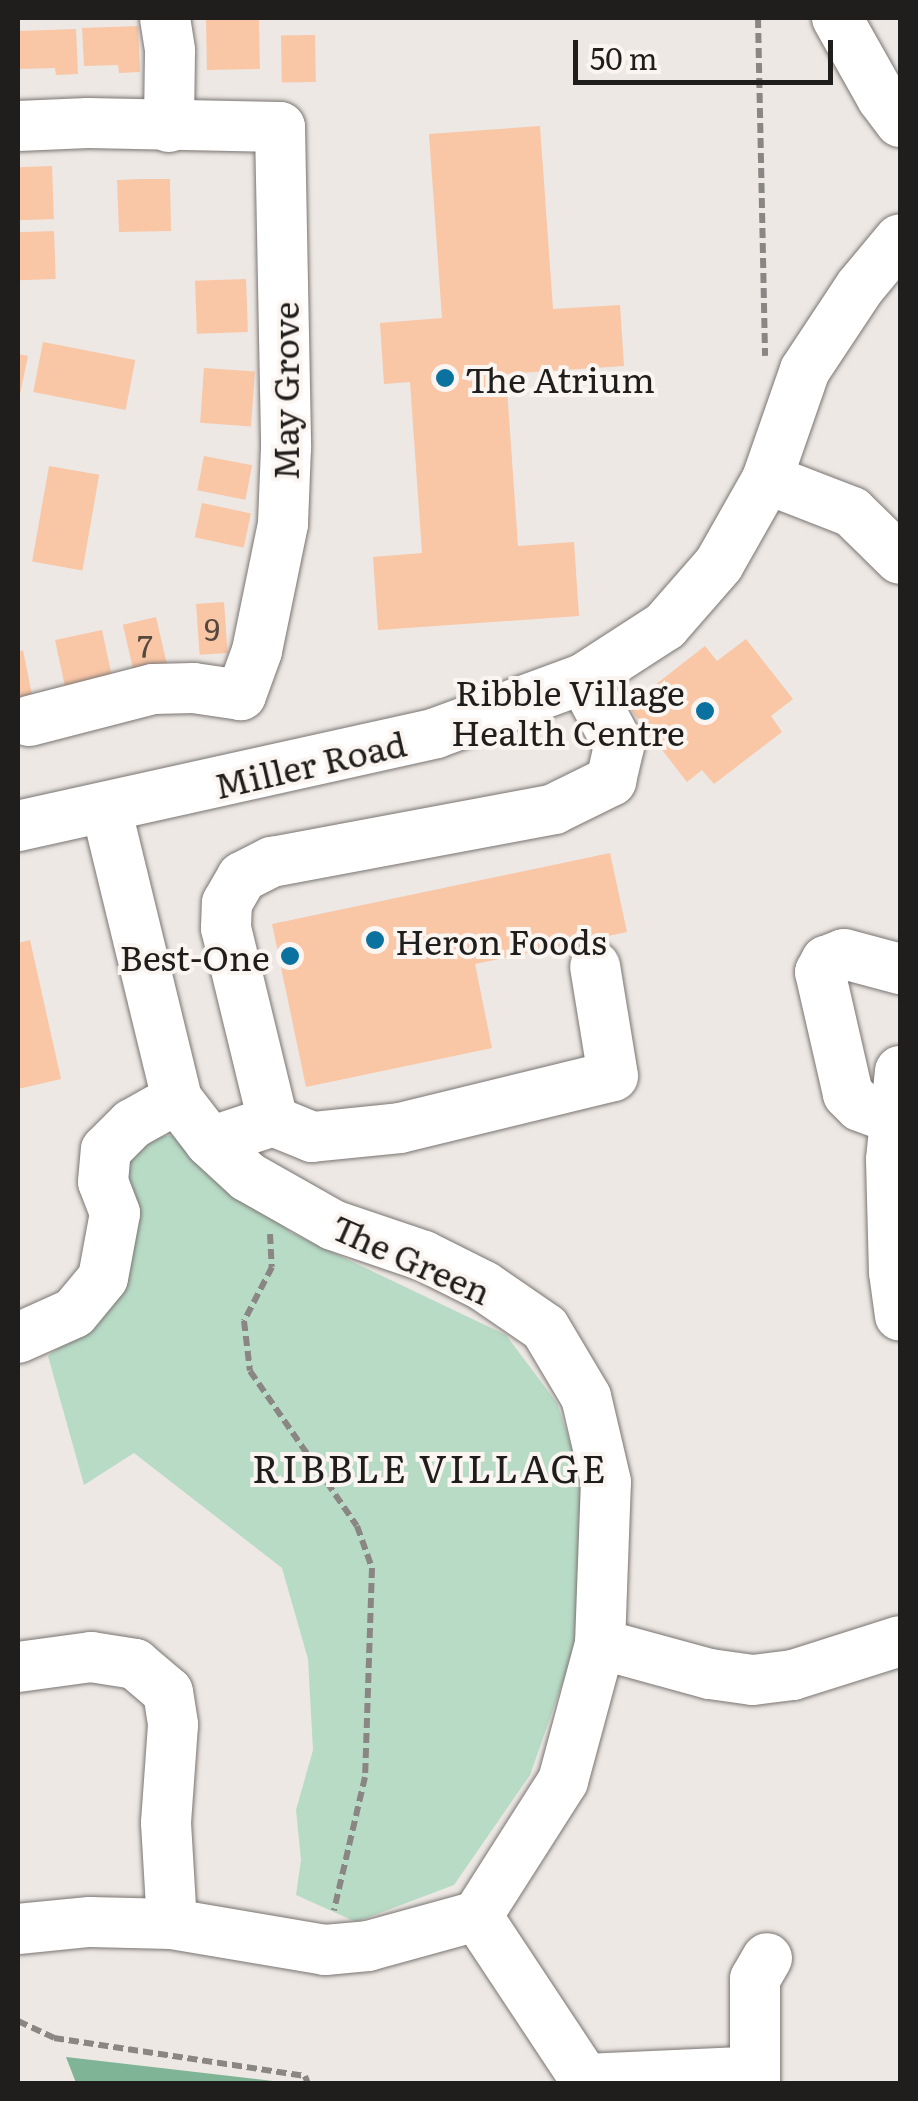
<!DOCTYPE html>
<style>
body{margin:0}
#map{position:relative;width:918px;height:2101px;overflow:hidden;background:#ede8e4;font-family:Literata,serif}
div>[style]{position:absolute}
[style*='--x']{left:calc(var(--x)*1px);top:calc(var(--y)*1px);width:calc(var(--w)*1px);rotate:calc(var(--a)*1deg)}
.green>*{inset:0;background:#b8dbc6}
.forest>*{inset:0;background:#7fb596}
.building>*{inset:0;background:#f9c6a6;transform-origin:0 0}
.path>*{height:6px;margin-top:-3px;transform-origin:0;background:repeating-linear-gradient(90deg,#8a8683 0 10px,transparent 0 15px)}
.roads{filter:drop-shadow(0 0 2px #7a7572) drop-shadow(0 0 2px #7a7572)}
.minor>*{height:50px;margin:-25px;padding:0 25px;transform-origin:25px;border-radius:25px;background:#fff}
.dots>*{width:28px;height:28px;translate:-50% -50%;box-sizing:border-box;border:5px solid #fbf5f2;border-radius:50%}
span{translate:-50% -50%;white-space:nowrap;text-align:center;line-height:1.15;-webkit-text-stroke:8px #fbf5f2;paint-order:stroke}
.number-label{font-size:30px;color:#56483e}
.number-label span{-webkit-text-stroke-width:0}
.poi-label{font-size:35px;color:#201e1c}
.left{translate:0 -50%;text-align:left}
.right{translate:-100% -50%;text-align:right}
.street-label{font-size:35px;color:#201e1c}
.neighbourhood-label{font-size:38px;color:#201e1c;letter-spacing:2.5px}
.frame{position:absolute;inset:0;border:20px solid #201e1c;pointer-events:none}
.scale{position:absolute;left:573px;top:40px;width:260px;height:45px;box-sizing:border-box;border:5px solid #201e1c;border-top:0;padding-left:12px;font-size:30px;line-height:35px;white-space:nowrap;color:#201e1c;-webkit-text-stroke:8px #fbf5f2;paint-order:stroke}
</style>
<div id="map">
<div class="green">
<div style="clip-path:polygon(186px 1135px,235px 1188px,292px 1233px,506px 1335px,557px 1403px,589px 1500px,580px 1633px,530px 1775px,454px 1885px,356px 1922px,296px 1895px,301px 1860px,296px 1810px,313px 1750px,308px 1659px,282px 1568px,134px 1453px,84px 1485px,48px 1356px,97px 1320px,118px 1192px,138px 1137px)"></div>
</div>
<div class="forest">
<div style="clip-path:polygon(66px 2057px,290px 2083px,76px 2083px)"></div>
</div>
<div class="building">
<div style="left:259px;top:18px;width:51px;height:53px;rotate:89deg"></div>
<div style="clip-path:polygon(138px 26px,140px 72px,119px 73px,118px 65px,84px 66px,82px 28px)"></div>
<div style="clip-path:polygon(76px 29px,78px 74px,56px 75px,55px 68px,18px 69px,18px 31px)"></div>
<div style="left:315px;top:35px;width:47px;height:34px;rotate:89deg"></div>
<div style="clip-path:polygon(540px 126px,553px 309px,620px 305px,624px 366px,506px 374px,518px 546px,574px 542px,579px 616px,378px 630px,373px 557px,422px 553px,410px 382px,384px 384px,380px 323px,442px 318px,429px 134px)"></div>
<div style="left:52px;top:166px;width:53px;height:34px;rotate:88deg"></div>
<div style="clip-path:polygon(142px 179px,170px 179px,171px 231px,119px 232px,117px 180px)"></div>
<div style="left:54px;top:231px;width:48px;height:36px;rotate:88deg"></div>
<div style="left:246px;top:279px;width:53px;height:51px;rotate:88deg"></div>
<div style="left:43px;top:342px;width:94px;height:51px;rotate:11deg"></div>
<div style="clip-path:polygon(18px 354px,28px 356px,19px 399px,18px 399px)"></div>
<div style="left:204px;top:368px;width:51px;height:55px;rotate:4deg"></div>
<div style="left:204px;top:456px;width:49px;height:35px;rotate:11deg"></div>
<div style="left:49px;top:466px;width:51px;height:97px;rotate:10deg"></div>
<div style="left:202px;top:503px;width:50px;height:35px;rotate:12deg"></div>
<div style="left:224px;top:602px;width:51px;height:28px;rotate:86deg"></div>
<div style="left:156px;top:617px;width:50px;height:34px;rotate:77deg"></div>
<div style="left:102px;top:630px;width:52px;height:48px;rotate:78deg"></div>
<div style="clip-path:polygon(746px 639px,793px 699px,771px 716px,782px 732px,714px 784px,702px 770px,687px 782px,628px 706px,705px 646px,717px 661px)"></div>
<div style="clip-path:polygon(23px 650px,33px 700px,18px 703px,18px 652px)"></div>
<div style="clip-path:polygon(610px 853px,627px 932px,475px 964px,492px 1048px,306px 1087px,272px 924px)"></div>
<div style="clip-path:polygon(30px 940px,61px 1079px,18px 1089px,18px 943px)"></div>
</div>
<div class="path">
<div style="--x:758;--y:18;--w:338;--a:88.8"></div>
<div style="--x:270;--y:1234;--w:33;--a:87"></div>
<div style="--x:272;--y:1267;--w:61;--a:117.4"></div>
<div style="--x:244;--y:1321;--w:50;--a:83.2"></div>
<div style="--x:250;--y:1371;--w:188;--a:55.4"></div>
<div style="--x:357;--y:1526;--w:45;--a:70.3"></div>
<div style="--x:372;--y:1568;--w:209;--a:91.9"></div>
<div style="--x:365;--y:1777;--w:137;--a:103.1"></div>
<div style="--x:18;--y:2021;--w:40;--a:25"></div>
<div style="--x:54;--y:2038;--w:254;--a:8.6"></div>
<div style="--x:305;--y:2076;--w:9;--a:69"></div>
</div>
<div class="roads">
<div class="minor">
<div style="--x:165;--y:18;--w:33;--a:81"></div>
<div style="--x:170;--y:51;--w:76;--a:90.8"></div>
<div style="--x:837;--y:18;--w:92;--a:60.6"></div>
<div style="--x:882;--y:98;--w:30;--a:53"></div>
<div style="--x:18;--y:126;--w:70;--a:-2.5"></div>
<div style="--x:88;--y:123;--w:192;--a:1.2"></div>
<div style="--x:280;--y:127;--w:321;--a:88.9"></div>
<div style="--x:286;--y:448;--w:76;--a:92.3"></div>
<div style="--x:283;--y:524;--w:130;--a:101.6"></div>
<div style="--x:257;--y:651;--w:47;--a:110"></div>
<div style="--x:241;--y:695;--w:48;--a:-171.5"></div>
<div style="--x:194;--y:688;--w:41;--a:178.6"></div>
<div style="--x:153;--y:689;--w:128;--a:165.5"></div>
<div style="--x:767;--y:479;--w:91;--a:21.2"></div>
<div style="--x:852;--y:512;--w:67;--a:44.4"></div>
<div style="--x:18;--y:826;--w:428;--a:-12.5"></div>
<div style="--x:436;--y:733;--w:157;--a:-20.2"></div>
<div style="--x:583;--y:679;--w:98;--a:-32.9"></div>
<div style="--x:665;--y:626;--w:82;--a:-48.9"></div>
<div style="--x:719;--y:564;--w:98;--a:-60.5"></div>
<div style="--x:767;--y:479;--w:115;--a:-70.8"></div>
<div style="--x:805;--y:370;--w:100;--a:-56.5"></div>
<div style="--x:860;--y:287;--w:62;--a:-50.2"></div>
<div style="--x:900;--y:1071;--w:89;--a:95.8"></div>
<div style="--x:891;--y:1160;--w:112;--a:88.5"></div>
<div style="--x:894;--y:1272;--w:44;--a:82.2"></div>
<div style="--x:895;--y:1119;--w:37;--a:-160"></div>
<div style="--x:860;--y:1106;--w:17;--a:-135"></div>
<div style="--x:848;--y:1094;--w:125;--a:-102.9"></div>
<div style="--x:820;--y:972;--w:13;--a:-61"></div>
<div style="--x:826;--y:961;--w:19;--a:-21"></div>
<div style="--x:844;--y:954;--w:58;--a:15"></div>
<div style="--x:273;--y:1121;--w:42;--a:22.3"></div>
<div style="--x:312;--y:1137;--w:88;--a:-5.8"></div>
<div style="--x:400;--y:1128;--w:219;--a:-13.7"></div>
<div style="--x:613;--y:1076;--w:111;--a:-99.3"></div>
<div style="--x:210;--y:1142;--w:66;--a:-18.4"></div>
<div style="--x:273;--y:1121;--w:199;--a:-103.7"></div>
<div style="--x:226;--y:928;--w:25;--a:-88"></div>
<div style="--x:227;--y:903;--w:30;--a:-60"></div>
<div style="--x:242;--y:877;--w:34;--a:-27"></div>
<div style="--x:272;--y:862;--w:287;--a:-10.6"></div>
<div style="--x:554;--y:809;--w:64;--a:-26.2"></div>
<div style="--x:611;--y:781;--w:36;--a:-77"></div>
<div style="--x:619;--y:746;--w:76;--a:-118.2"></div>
<div style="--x:18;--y:1338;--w:61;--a:-24.1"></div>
<div style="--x:74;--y:1313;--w:45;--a:-50.4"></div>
<div style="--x:103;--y:1278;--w:66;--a:-79.5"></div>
<div style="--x:115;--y:1213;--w:33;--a:-111"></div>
<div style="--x:103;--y:1182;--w:32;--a:-85"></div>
<div style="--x:106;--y:1150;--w:37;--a:-45"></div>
<div style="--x:132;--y:1124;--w:51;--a:-29.1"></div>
<div style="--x:600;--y:1644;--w:114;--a:15.3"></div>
<div style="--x:710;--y:1674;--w:43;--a:7.9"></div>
<div style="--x:753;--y:1680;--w:40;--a:-7.1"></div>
<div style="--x:793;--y:1675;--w:112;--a:-17.6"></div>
<div style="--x:18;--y:1667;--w:74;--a:-7.8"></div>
<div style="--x:91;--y:1657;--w:45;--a:9"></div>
<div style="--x:135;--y:1664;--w:43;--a:40.3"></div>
<div style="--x:168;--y:1692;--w:33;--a:81"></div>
<div style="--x:173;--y:1725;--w:98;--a:94.1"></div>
<div style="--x:166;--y:1823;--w:101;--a:86.6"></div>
<div style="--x:477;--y:1916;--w:196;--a:56.5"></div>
<div style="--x:585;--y:2079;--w:152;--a:-2.6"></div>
<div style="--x:737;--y:2072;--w:18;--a:43"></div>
<div style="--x:18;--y:1929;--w:72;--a:-5.6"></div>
<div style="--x:90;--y:1922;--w:82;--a:1.4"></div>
<div style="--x:172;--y:1924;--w:155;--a:9.6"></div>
<div style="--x:325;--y:1950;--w:43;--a:-5.3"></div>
<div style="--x:368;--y:1946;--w:113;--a:-15.4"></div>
<div style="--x:477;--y:1916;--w:160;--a:-57.5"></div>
<div style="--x:563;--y:1781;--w:142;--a:-74.9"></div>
<div style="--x:600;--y:1644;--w:162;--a:-87.9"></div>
<div style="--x:606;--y:1482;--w:87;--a:-103.2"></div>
<div style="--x:586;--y:1397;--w:80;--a:-120.7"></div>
<div style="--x:545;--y:1328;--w:74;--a:-145.5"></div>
<div style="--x:484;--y:1286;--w:67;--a:-153.4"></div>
<div style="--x:424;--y:1256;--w:96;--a:-161.2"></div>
<div style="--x:333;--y:1225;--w:98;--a:-150.5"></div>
<div style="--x:248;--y:1177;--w:52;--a:-137.4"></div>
<div style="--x:210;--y:1142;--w:54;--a:-127.5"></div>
<div style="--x:177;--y:1099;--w:300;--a:-103.7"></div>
<div style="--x:755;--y:2084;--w:105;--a:-90"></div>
<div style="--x:755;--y:1979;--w:24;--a:-60"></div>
</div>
</div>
<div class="dots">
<div style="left:445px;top:378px;background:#0b719e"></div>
<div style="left:705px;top:711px;background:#0b719e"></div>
<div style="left:375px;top:940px;background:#0b719e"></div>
<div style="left:290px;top:956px;background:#0b719e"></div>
</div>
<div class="number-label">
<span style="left:212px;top:628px">9</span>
<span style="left:145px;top:645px">7</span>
</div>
<div class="poi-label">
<span class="left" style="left:465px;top:378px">The Atrium</span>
<span class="right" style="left:685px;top:711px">Ribble Village<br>Health Centre</span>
<span class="left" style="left:395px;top:940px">Heron Foods</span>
<span class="right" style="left:270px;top:956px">Best-One</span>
</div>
<div class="street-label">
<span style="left:284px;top:391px;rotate:-90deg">May Grove</span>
<span style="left:310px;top:763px;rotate:-13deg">Miller Road</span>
<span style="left:412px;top:1258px;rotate:24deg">The Green</span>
</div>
<div class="neighbourhood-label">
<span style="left:430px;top:1467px">RIBBLE VILLAGE</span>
</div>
<div class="frame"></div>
<div class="scale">50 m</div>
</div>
